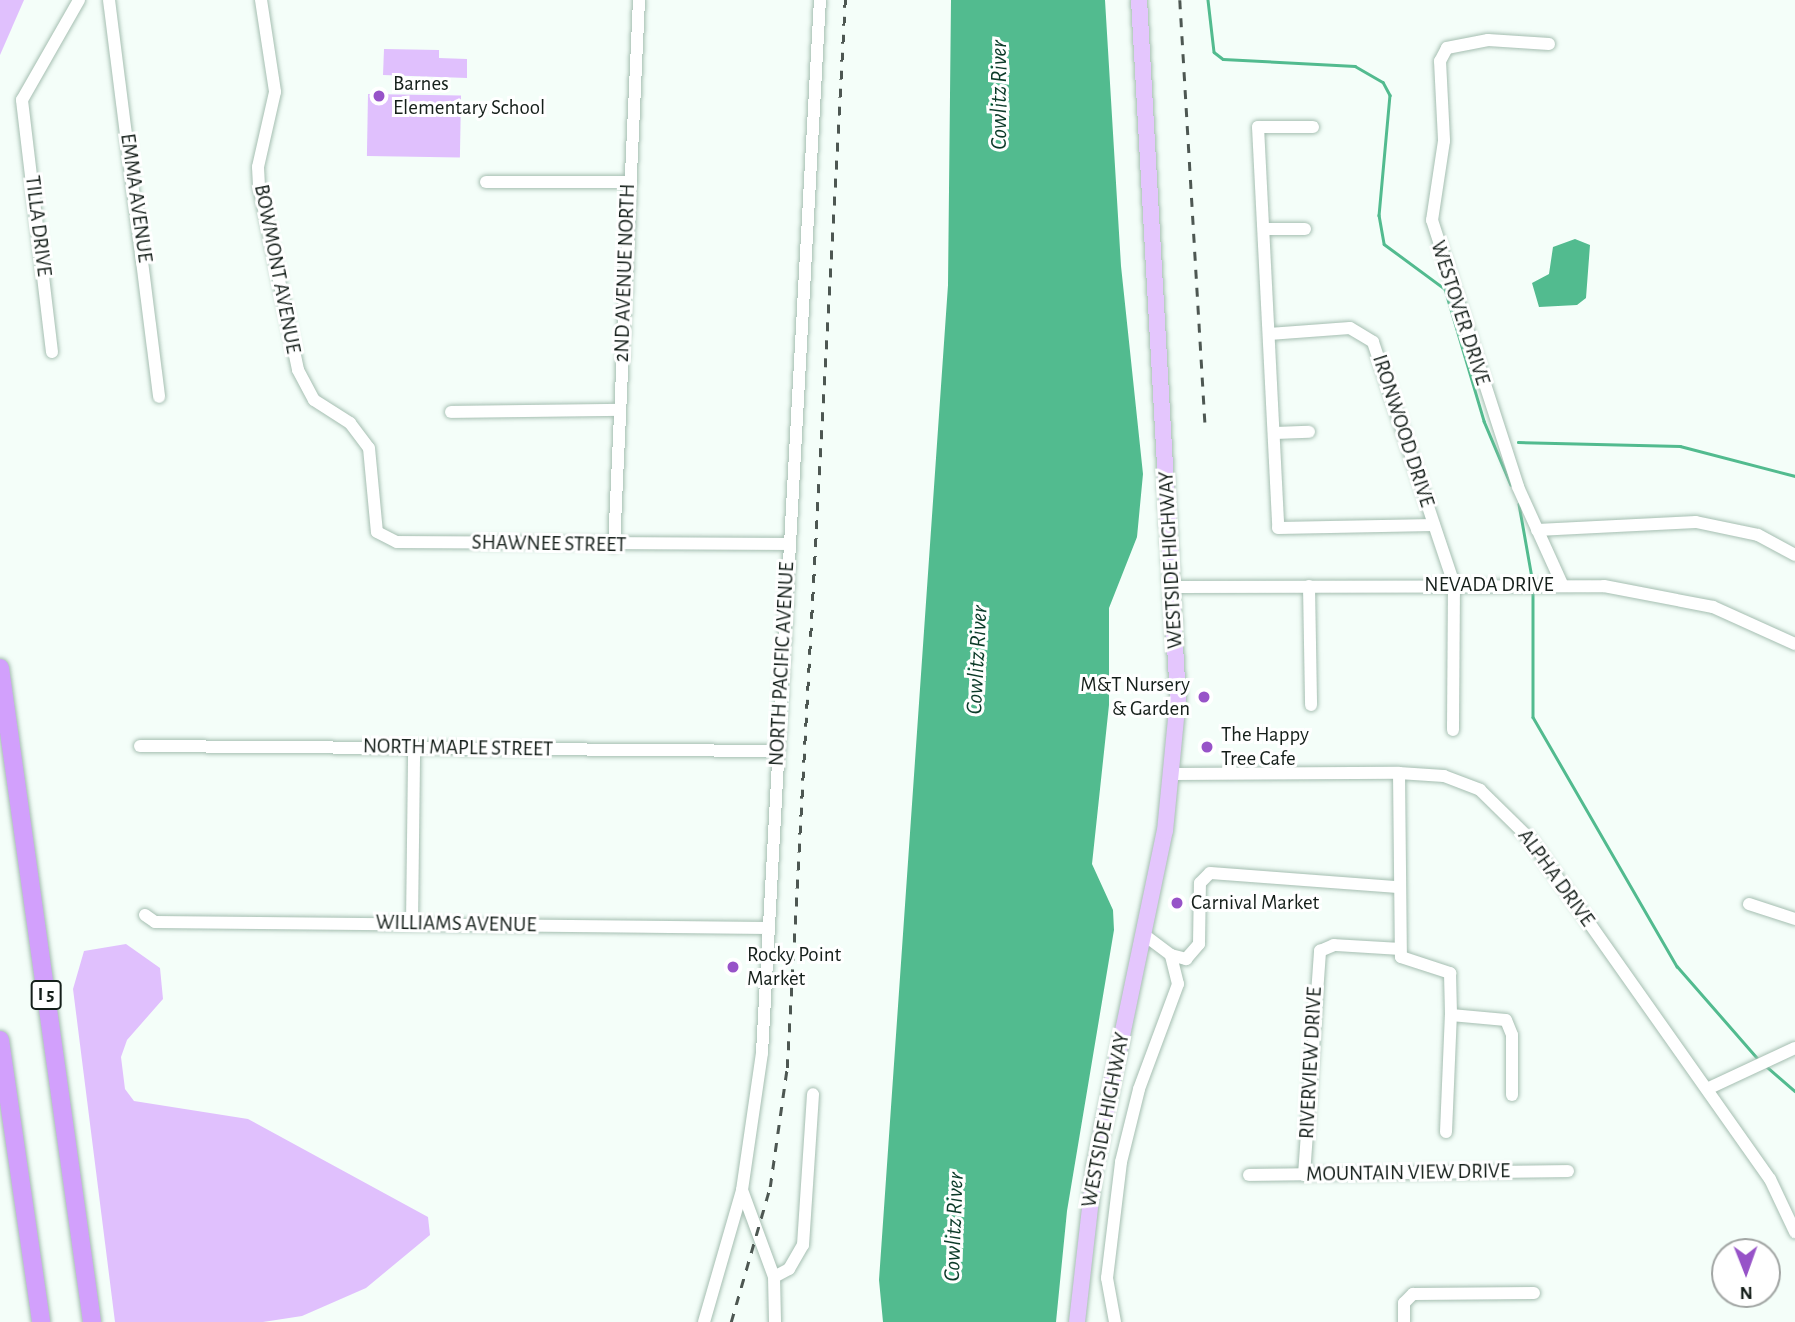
<!DOCTYPE html>
<style>
body{margin:0}
#map{position:relative;width:1795px;height:1322px;overflow:hidden;background:#f4fef9;font-family:"Alegreya Sans",sans-serif}
div>[style]{position:absolute}
[style*='--x']{left:calc(var(--x)*1px);top:calc(var(--y)*1px);width:calc(var(--w)*1px);rotate:calc(var(--a)*1deg)}
.green>*{inset:0;background:#e0c0fd;transform-origin:0 0}
.water>*{inset:0;background:#52bb8f}
.stream>*{height:2.5px;margin:-1.25px;padding:0 1.25px;transform-origin:1.25px;border-radius:1.25px;background:#52bb8f}
.roads{filter:drop-shadow(0 0 2px #a5beb1) drop-shadow(0 0 2px #a5beb1)}
.minor>*{height:12px;margin:-6px;padding:0 6px;transform-origin:6px;border-radius:6px;background:#fff}
.major>*{height:16px;margin:-8px;padding:0 8px;transform-origin:8px;border-radius:8px;background:#e4c6fd}
.highway>*{height:18px;margin:-9px;padding:0 9px;transform-origin:9px;border-radius:9px;background:#d2a0fc}
.rail>*{height:2.5px;margin-top:-1.25px;transform-origin:0;background:repeating-linear-gradient(90deg,#4d5752 0 9px,transparent 0 18px)}
.dots>*{width:19px;height:19px;translate:-50% -50%;box-sizing:border-box;border:4px solid #fff;border-radius:50%}
span{translate:-50% -50%;white-space:nowrap;text-align:center;line-height:1.15;-webkit-text-stroke:6px #fff;paint-order:stroke}
.shield-label span{padding:2px 5px;background:#fff;border:2px solid;border-radius:5px;-webkit-text-stroke-width:0}
.shield-label{font-size:19px;color:#151f1a;font-weight:700}
.poi-label{font-size:21px;color:#151f1a}
.left{translate:0 -50%;text-align:left}
.right{translate:-100% -50%;text-align:right}
.street-label{font-size:21px;color:#151f1a}
.water-label{font-size:23px;color:#0b3a28;font-style:italic}
.north{position:absolute;left:1711px;top:1238px;width:70px;height:70px;box-sizing:border-box;background:#fff;border:2px solid #a1a5a3;border-radius:50%;rotate:179deg;font-size:19px;font-weight:700;line-height:28px;text-align:center;color:#151f1a}
.north::after{content:'';display:block;margin:auto;width:24px;height:32px;background:#9753c8;clip-path:polygon(50% 0,100% 100%,50% 72%,0 100%)}
</style>
<div id="map">
<div class="green">
<div style="clip-path:polygon(0 0,24px 0,0 55px)"></div>
<div style="clip-path:polygon(384px 49px,439px 50px,439px 58px,467px 59px,467px 78px,383px 75px)"></div>
<div style="left:368px;top:94px;width:93px;height:62px;rotate:1deg"></div>
<div style="clip-path:polygon(126px 944px,160px 968px,163px 999px,127px 1040px,121px 1057px,125px 1089px,134px 1101px,248px 1119px,428px 1217px,430px 1235px,366px 1288px,302px 1316px,263px 1322px,115px 1322px,73px 989px,84px 951px)"></div>
</div>
<div class="water">
<div style="clip-path:polygon(951px 0,1105px 0,1121px 266px,1143px 474px,1137px 537px,1109px 608px,1109px 705px,1092px 864px,1113px 910px,1114px 930px,1067px 1211px,1056px 1322px,883px 1322px,879px 1280px,948px 285px)"></div>
<div style="clip-path:polygon(1575px 239px,1590px 245px,1586px 298px,1577px 305px,1539px 307px,1532px 283px,1549px 274px,1553px 247px)"></div>
</div>
<div class="stream">
<div style="--x:1208;--y:0;--w:52;--a:83.4"></div>
<div style="--x:1214;--y:52;--w:11;--a:38"></div>
<div style="--x:1223;--y:59;--w:132;--a:3"></div>
<div style="--x:1355;--y:66;--w:32;--a:30"></div>
<div style="--x:1383;--y:82;--w:15;--a:62"></div>
<div style="--x:1390;--y:95;--w:121;--a:95.2"></div>
<div style="--x:1379;--y:215;--w:29;--a:80"></div>
<div style="--x:1384;--y:244;--w:76;--a:36.4"></div>
<div style="--x:1445;--y:289;--w:138;--a:73.5"></div>
<div style="--x:1484;--y:421;--w:69;--a:67.1"></div>
<div style="--x:1518;--y:442;--w:162;--a:1.4"></div>
<div style="--x:1680;--y:446;--w:119;--a:14.6"></div>
<div style="--x:1519;--y:504;--w:80;--a:80"></div>
<div style="--x:1533;--y:590;--w:127;--a:90"></div>
<div style="--x:1533;--y:717;--w:288;--a:60"></div>
<div style="--x:1677;--y:966;--w:123;--a:48.9"></div>
<div style="--x:1766;--y:1066;--w:38;--a:41"></div>
</div>
<div class="roads">
<div class="minor">
<div style="--x:109;--y:0;--w:400;--a:82.8"></div>
<div style="--x:261;--y:0;--w:93;--a:81.3"></div>
<div style="--x:275;--y:92;--w:77;--a:102.8"></div>
<div style="--x:258;--y:167;--w:19;--a:87"></div>
<div style="--x:259;--y:186;--w:188;--a:78"></div>
<div style="--x:298;--y:370;--w:34;--a:62"></div>
<div style="--x:314;--y:400;--w:43;--a:32.6"></div>
<div style="--x:350;--y:423;--w:31;--a:53"></div>
<div style="--x:369;--y:448;--w:84;--a:84.6"></div>
<div style="--x:377;--y:532;--w:22;--a:27"></div>
<div style="--x:397;--y:542;--w:391;--a:0.3"></div>
<div style="--x:1549;--y:44;--w:61;--a:-176.2"></div>
<div style="--x:1488;--y:40;--w:42;--a:169"></div>
<div style="--x:1447;--y:48;--w:15;--a:118"></div>
<div style="--x:1440;--y:61;--w:80;--a:87.1"></div>
<div style="--x:1444;--y:141;--w:80;--a:98.6"></div>
<div style="--x:1432;--y:220;--w:281;--a:72.1"></div>
<div style="--x:1518;--y:487;--w:107;--a:65.6"></div>
<div style="--x:1313;--y:127;--w:55;--a:180"></div>
<div style="--x:1258;--y:127;--w:401;--a:87.1"></div>
<div style="--x:1278;--y:528;--w:156;--a:-1.1"></div>
<div style="--x:486;--y:182;--w:142;--a:0"></div>
<div style="--x:1265;--y:229;--w:40;--a:0"></div>
<div style="--x:1269;--y:334;--w:81;--a:-4.2"></div>
<div style="--x:1350;--y:328;--w:27;--a:31"></div>
<div style="--x:1373;--y:342;--w:255;--a:71.5"></div>
<div style="--x:1454;--y:584;--w:146;--a:90.4"></div>
<div style="--x:52;--y:352;--w:254;--a:-96.8"></div>
<div style="--x:22;--y:100;--w:115;--a:-60.3"></div>
<div style="--x:451;--y:412;--w:169;--a:-0.7"></div>
<div style="--x:1274;--y:433;--w:35;--a:-2"></div>
<div style="--x:1537;--y:530;--w:159;--a:-2.9"></div>
<div style="--x:1696;--y:522;--w:63;--a:11.8"></div>
<div style="--x:1758;--y:535;--w:42;--a:28.4"></div>
<div style="--x:614;--y:546;--w:547;--a:-87.38"></div>
<div style="--x:1309;--y:586;--w:119;--a:89"></div>
<div style="--x:1174;--y:587;--w:430;--a:-0.1"></div>
<div style="--x:1604;--y:586;--w:111;--a:10.9"></div>
<div style="--x:1713;--y:607;--w:90;--a:24.3"></div>
<div style="--x:140;--y:746;--w:637;--a:0.45"></div>
<div style="--x:1399;--y:773;--w:184;--a:89.4"></div>
<div style="--x:1401;--y:957;--w:52;--a:18.1"></div>
<div style="--x:1450;--y:973;--w:42;--a:88.6"></div>
<div style="--x:1451;--y:1015;--w:55;--a:5.2"></div>
<div style="--x:1506;--y:1020;--w:16;--a:68"></div>
<div style="--x:1512;--y:1035;--w:60;--a:90"></div>
<div style="--x:1173;--y:774;--w:226;--a:-0.3"></div>
<div style="--x:1399;--y:773;--w:45;--a:3.8"></div>
<div style="--x:1444;--y:776;--w:39;--a:21"></div>
<div style="--x:1480;--y:790;--w:70;--a:44.4"></div>
<div style="--x:1530;--y:839;--w:416;--a:54.8"></div>
<div style="--x:1770;--y:1179;--w:59;--a:64.7"></div>
<div style="--x:1749;--y:904;--w:48;--a:18.1"></div>
<div style="--x:145;--y:915;--w:12;--a:35"></div>
<div style="--x:155;--y:922;--w:613;--a:0.56"></div>
<div style="--x:412;--y:923;--w:176;--a:-89.3"></div>
<div style="--x:1171;--y:955;--w:16;--a:15"></div>
<div style="--x:1186;--y:959;--w:20;--a:-49"></div>
<div style="--x:1199;--y:944;--w:61;--a:-89.1"></div>
<div style="--x:1200;--y:883;--w:14;--a:-45"></div>
<div style="--x:1210;--y:873;--w:189;--a:4.3"></div>
<div style="--x:1707;--y:1089;--w:97;--a:-25"></div>
<div style="--x:1446;--y:1132;--w:117;--a:-87.6"></div>
<div style="--x:1249;--y:1175;--w:319;--a:-0.7"></div>
<div style="--x:1304;--y:1175;--w:225;--a:-85.9"></div>
<div style="--x:1320;--y:951;--w:15;--a:-23"></div>
<div style="--x:1334;--y:945;--w:65;--a:3.5"></div>
<div style="--x:742;--y:1190;--w:93;--a:69.8"></div>
<div style="--x:774;--y:1277;--w:45;--a:88.7"></div>
<div style="--x:774;--y:1277;--w:17;--a:-28"></div>
<div style="--x:789;--y:1269;--w:28;--a:-60"></div>
<div style="--x:803;--y:1245;--w:151;--a:-86.2"></div>
<div style="--x:704;--y:1322;--w:137;--a:-73.9"></div>
<div style="--x:742;--y:1190;--w:138;--a:-81.7"></div>
<div style="--x:762;--y:1053;--w:1055;--a:-86.85"></div>
<div style="--x:1115;--y:1322;--w:45;--a:-100.3"></div>
<div style="--x:1107;--y:1278;--w:117;--a:-83.1"></div>
<div style="--x:1121;--y:1162;--w:75;--a:-76.1"></div>
<div style="--x:1139;--y:1089;--w:112;--a:-69.6"></div>
<div style="--x:1178;--y:984;--w:30;--a:-104"></div>
<div style="--x:1171;--y:955;--w:35;--a:-143"></div>
<div style="--x:1404;--y:1322;--w:19;--a:-90"></div>
<div style="--x:1404;--y:1303;--w:13;--a:-45"></div>
<div style="--x:1413;--y:1294;--w:121;--a:-0.5"></div>
</div>
<div class="major">
<div style="--x:1077;--y:1322;--w:158;--a:-83.5"></div>
<div style="--x:1095;--y:1165;--w:341;--a:-78.2"></div>
<div style="--x:1165;--y:831;--w:133;--a:-84.4"></div>
<div style="--x:1178;--y:699;--w:700;--a:-93.19"></div>
</div>
<div class="highway">
<div style="--x:0;--y:668;--w:660;--a:81.99"></div>
<div style="--x:0;--y:1040;--w:285;--a:81.7"></div>
</div>
</div>
<div class="rail">
<div style="--x:1180;--y:0;--w:426;--a:86.6"></div>
<div style="--x:731;--y:1322;--w:141;--a:-73.9"></div>
<div style="--x:770;--y:1187;--w:120;--a:-81.9"></div>
<div style="--x:787;--y:1068;--w:1070;--a:-86.89"></div>
</div>
<div class="dots">
<div style="left:379px;top:96px;background:#9753c8"></div>
<div style="left:1204px;top:697px;background:#9753c8"></div>
<div style="left:1207px;top:747px;background:#9753c8"></div>
<div style="left:1177px;top:903px;background:#9753c8"></div>
<div style="left:733px;top:967px;background:#9753c8"></div>
</div>
<div class="shield-label">
<span style="left:46px;top:995px">I 5</span>
</div>
<div class="poi-label">
<span class="left" style="left:393px;top:96px">Barnes<br>Elementary School</span>
<span class="right" style="left:1190px;top:697px">M&amp;T Nursery<br>&amp; Garden</span>
<span class="left" style="left:1221px;top:747px">The Happy<br>Tree Cafe</span>
<span class="left" style="left:1191px;top:903px">Carnival Market</span>
<span class="left" style="left:747px;top:967px">Rocky Point<br>Market</span>
</div>
<div class="street-label">
<span style="left:136px;top:198px;rotate:82deg">EMMA AVENUE</span>
<span style="left:38px;top:226px;rotate:83deg">TILLA DRIVE</span>
<span style="left:277px;top:269px;rotate:79deg">BOWMONT AVENUE</span>
<span style="left:625px;top:273px;rotate:-88deg">2ND AVENUE NORTH</span>
<span style="left:1460px;top:313px;rotate:72deg">WESTOVER DRIVE</span>
<span style="left:1403px;top:431px;rotate:72deg">IRONWOOD DRIVE</span>
<span style="left:549px;top:544px;rotate:1deg">SHAWNEE STREET</span>
<span style="left:1171px;top:560px;rotate:-93deg">WESTSIDE HIGHWAY</span>
<span style="left:1489px;top:585px">NEVADA DRIVE</span>
<span style="left:782px;top:664px;rotate:-87deg">NORTH PACIFIC AVENUE</span>
<span style="left:458px;top:748px;rotate:1deg">NORTH MAPLE STREET</span>
<span style="left:1556px;top:878px;rotate:54deg">ALPHA DRIVE</span>
<span style="left:456px;top:924px;rotate:1deg">WILLIAMS AVENUE</span>
<span style="left:1311px;top:1063px;rotate:-87deg">RIVERVIEW DRIVE</span>
<span style="left:1106px;top:1120px;rotate:-79deg">WESTSIDE HIGHWAY</span>
<span style="left:1408px;top:1173px;rotate:-1deg">MOUNTAIN VIEW DRIVE</span>
</div>
<div class="water-label">
<span style="left:1000px;top:95px;rotate:-90deg">Cowlitz River</span>
<span style="left:978px;top:660px;rotate:-87deg">Cowlitz River</span>
<span style="left:955px;top:1227px;rotate:-88deg">Cowlitz River</span>
</div>
<div class="north">N</div>
</div>
